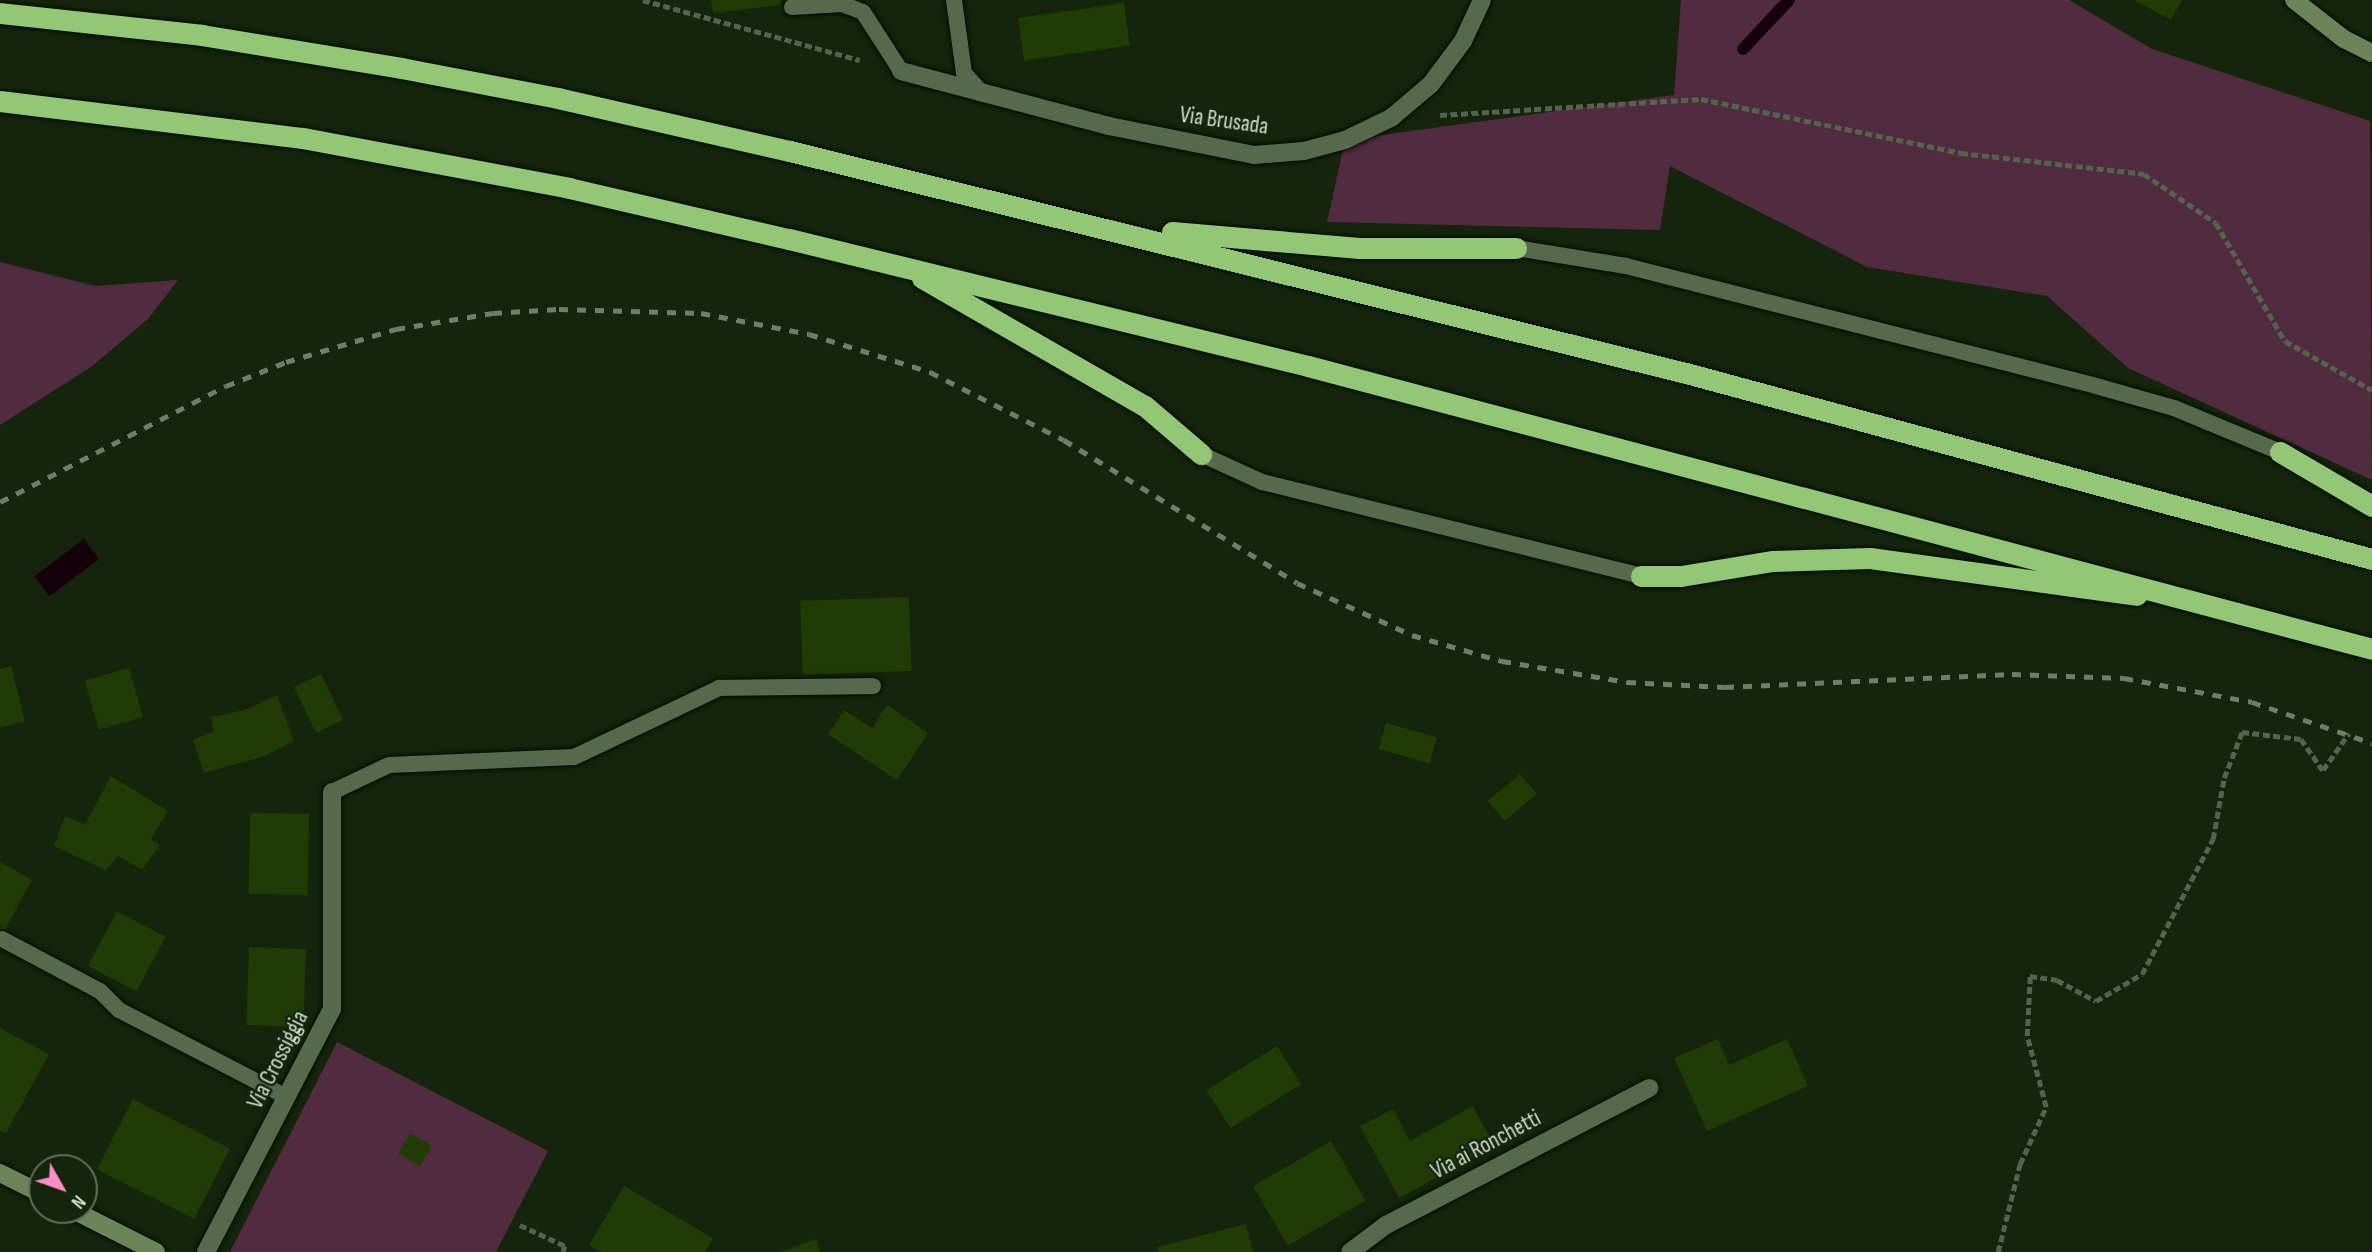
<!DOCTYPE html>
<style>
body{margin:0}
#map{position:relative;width:2372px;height:1252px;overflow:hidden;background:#15240b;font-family:"Sofia Sans Condensed",sans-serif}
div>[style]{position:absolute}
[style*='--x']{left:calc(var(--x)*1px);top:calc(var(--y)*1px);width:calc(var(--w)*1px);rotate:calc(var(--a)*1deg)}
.green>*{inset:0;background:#512b3f}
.water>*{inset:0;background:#16000a;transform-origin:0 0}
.stream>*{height:12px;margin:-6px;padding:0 6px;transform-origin:6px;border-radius:6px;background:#16000a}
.building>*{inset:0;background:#1e3c04;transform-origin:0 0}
.path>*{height:4.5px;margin-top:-2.25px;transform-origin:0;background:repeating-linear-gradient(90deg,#55624c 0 7px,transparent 0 10.5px)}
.roads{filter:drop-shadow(0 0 2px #020d00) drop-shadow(0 0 2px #020d00)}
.lane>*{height:16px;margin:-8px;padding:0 8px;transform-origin:8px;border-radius:8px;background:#56694c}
.street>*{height:18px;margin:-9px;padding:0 9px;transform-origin:9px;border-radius:9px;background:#56694c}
.secondary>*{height:18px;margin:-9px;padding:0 9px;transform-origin:9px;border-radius:9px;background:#698559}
.highway>*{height:21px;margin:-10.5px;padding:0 10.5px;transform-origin:10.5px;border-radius:10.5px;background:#94c677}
.rail>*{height:5px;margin-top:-2.5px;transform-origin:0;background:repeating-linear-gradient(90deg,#707d68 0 9px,transparent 0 18px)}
span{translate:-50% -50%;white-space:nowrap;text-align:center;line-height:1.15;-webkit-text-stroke:5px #15240b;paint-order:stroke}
.street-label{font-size:23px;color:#d2ddcd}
.north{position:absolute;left:28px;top:1154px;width:70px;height:70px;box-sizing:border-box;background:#15240b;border:2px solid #616e59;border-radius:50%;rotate:130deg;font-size:19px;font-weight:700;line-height:28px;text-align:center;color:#d2ddcd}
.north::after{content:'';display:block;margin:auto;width:24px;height:32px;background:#fa8fc8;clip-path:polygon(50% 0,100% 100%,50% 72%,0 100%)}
</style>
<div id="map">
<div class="green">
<div style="clip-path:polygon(1681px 0,2069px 0,2152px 49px,2370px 121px,2372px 480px,2128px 368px,2047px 296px,1867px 267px,1670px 166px,1660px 230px,1327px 222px,1345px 140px,1674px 95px)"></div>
<div style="clip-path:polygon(0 262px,95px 286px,178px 280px,148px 319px,91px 367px,0 425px)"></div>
<div style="clip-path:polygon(337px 1042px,548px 1151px,496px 1252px,230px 1252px)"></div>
</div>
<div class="water">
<div style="left:84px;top:539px;width:25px;height:62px;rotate:53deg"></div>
</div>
<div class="stream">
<div style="--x:1743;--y:49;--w:67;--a:-46.8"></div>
</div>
<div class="building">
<div style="clip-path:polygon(711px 0,780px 0,781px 5px,713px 13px)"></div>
<div style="clip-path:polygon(2134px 0,2182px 0,2171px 20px)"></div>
<div style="left:1124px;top:3px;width:43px;height:107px;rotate:82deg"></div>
<div style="left:909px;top:597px;width:74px;height:109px;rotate:88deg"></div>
<div style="clip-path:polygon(11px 666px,25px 721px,0 728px,0 669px)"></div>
<div style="left:129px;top:668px;width:51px;height:46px;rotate:74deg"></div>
<div style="left:321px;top:674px;width:51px;height:30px;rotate:64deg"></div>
<div style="clip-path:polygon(277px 695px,294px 741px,265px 756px,204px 773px,193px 740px,214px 731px,211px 717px,245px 710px)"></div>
<div style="clip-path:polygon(887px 705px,928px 733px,897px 780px,828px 734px,844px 710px,872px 728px)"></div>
<div style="left:1386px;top:723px;width:53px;height:27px;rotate:16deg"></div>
<div style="left:1520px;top:774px;width:26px;height:42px;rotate:50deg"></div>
<div style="clip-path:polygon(111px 776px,168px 811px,151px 839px,160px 845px,142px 870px,118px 856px,106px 870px,54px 846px,65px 816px,85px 825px)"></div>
<div style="left:250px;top:813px;width:59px;height:81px;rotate:1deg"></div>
<div style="clip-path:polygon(0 862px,32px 880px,0 939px)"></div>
<div style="left:117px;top:911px;width:55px;height:62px;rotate:28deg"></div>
<div style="left:249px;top:947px;width:57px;height:78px;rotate:2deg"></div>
<div style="clip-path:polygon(0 1028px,49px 1054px,6px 1133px,0 1130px)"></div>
<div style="clip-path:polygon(1718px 1039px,1729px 1065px,1787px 1039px,1808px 1086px,1707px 1131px,1674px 1058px)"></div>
<div style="left:1277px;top:1046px;width:45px;height:83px;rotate:58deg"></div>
<div style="left:133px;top:1099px;width:109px;height:79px;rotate:27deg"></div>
<div style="clip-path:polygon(1473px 1106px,1494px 1146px,1399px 1198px,1360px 1126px,1393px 1109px,1410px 1141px)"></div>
<div style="left:410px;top:1133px;width:25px;height:24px;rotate:29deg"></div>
<div style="left:1331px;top:1141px;width:69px;height:90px;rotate:60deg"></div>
<div style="clip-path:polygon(624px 1186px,713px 1238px,705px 1252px,601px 1252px,589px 1245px)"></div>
<div style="clip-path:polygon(1246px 1224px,1253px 1252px,1158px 1252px,1157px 1247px)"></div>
<div style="clip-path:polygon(816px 1239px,821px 1252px,780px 1252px)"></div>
</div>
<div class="path">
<div style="--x:643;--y:0;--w:225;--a:15.5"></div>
<div style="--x:1440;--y:115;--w:261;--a:-3.5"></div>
<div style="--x:1701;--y:99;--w:266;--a:11.7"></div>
<div style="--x:1961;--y:153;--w:184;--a:6.5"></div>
<div style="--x:2144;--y:174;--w:87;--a:34.2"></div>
<div style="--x:2216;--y:223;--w:137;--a:59.7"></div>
<div style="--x:2285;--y:341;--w:100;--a:29.4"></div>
<div style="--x:520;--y:1225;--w:50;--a:25"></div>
<div style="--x:565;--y:1246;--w:6;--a:108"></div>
<div style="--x:1998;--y:1252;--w:91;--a:-76"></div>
<div style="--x:2020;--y:1164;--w:63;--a:-65.5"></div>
<div style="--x:2046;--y:1107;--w:73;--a:-105"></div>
<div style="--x:2027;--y:1036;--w:60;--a:-87.1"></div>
<div style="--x:2030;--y:976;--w:27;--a:8"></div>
<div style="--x:2057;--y:980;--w:44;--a:28.3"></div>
<div style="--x:2096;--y:1001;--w:53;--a:-30.4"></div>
<div style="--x:2142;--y:974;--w:153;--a:-62.3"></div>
<div style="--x:2213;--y:839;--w:62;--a:-79.8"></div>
<div style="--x:2224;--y:778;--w:49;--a:-68.6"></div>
<div style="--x:2242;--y:732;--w:59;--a:6.8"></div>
<div style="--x:2301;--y:739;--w:38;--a:55"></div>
<div style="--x:2323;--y:770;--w:45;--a:-54.9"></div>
</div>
<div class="roads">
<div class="lane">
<div style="--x:954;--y:0;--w:74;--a:82.2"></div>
<div style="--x:964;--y:73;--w:28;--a:48"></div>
<div style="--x:792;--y:7;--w:50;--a:-3.4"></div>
<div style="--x:842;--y:4;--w:22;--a:21"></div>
<div style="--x:863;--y:12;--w:70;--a:57.2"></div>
<div style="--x:1516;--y:248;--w:111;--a:9.3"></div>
<div style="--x:1626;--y:266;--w:485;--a:14.3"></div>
<div style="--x:2096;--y:386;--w:81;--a:15.8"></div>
<div style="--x:2174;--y:408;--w:115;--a:22.5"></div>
<div style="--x:1201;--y:454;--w:67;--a:24.7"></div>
<div style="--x:1262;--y:482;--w:390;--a:13.9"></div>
<div style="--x:332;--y:792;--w:63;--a:-25.3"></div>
<div style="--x:389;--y:765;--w:185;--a:-2.5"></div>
<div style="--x:574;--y:757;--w:161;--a:-25.4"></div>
<div style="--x:719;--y:688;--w:154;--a:-0.7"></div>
<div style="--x:2;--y:939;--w:111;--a:28"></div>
<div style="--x:100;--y:991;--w:27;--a:45"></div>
<div style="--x:119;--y:1010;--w:189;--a:27.4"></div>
</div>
<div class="street">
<div style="--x:901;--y:71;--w:215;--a:14.8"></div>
<div style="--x:1109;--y:126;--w:148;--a:11.3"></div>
<div style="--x:1254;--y:155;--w:50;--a:-4.6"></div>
<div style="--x:1304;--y:151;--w:42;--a:-15"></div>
<div style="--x:1345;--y:140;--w:51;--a:-25.6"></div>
<div style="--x:1391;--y:118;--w:52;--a:-40.4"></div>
<div style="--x:1431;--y:84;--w:54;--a:-53.3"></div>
<div style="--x:1463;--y:41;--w:45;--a:-65.1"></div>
<div style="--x:206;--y:1252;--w:274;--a:-62.6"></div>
<div style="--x:332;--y:1009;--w:217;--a:-90"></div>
<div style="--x:1350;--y:1252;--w:45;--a:-36.9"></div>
<div style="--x:1386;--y:1225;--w:297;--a:-27.5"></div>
</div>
<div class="secondary">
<div style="--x:2294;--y:0;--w:63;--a:38"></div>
<div style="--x:2344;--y:39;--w:31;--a:27"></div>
<div style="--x:0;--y:1173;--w:47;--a:26.6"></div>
<div style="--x:73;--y:1210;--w:93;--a:26.8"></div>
</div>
<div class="highway">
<div style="--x:0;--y:13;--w:203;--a:6.2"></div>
<div style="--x:202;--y:35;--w:202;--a:9.4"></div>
<div style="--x:401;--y:68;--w:160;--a:10.8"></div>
<div style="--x:558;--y:98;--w:238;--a:12.9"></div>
<div style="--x:790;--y:151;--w:923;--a:13.92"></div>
<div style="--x:1686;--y:373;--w:711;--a:15.17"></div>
<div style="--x:0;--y:101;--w:305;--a:7"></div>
<div style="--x:303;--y:138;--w:271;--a:10.6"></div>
<div style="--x:569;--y:188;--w:226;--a:13.1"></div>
<div style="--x:789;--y:239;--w:534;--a:13.75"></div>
<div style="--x:1308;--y:366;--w:1101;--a:14.89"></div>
<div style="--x:1172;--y:232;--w:188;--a:4.9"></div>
<div style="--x:1359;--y:248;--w:157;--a:0"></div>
<div style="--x:922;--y:278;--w:257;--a:29.9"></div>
<div style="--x:1145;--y:406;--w:74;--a:40.6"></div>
<div style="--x:2280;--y:452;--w:107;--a:30.4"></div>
<div style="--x:1641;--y:576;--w:40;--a:0"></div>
<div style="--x:1681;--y:576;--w:93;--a:-9.3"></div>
<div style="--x:1773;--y:561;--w:97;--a:-1.8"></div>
<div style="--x:1870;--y:558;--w:269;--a:7.9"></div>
</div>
</div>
<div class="rail">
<div style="--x:0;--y:502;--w:254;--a:-27.2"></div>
<div style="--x:226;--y:386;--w:65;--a:-21.8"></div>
<div style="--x:286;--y:362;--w:115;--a:-16.7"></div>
<div style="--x:396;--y:329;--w:98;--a:-9.4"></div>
<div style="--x:493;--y:313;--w:66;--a:-3.5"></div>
<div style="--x:559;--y:309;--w:142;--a:1.6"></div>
<div style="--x:701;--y:313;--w:110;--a:11"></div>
<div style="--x:809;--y:334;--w:127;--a:17.4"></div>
<div style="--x:930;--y:372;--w:150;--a:26.9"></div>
<div style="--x:1064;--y:440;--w:273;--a:31.5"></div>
<div style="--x:1297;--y:583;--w:126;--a:24.3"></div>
<div style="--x:1412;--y:635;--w:94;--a:16.1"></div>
<div style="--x:1502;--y:661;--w:127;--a:9.5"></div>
<div style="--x:1627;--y:682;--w:98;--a:2.9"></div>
<div style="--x:1725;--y:687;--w:287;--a:-2.6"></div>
<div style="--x:2012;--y:674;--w:112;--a:2"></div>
<div style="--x:2124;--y:678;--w:130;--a:10.6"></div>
<div style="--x:2252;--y:702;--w:127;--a:18.9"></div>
</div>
<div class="street-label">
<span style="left:1224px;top:121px;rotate:8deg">Via Brusada</span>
<span style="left:278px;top:1060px;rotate:-63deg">Via Crossiggia</span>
<span style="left:1486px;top:1145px;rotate:-28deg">Via ai Ronchetti</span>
</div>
<div class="north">N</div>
</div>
